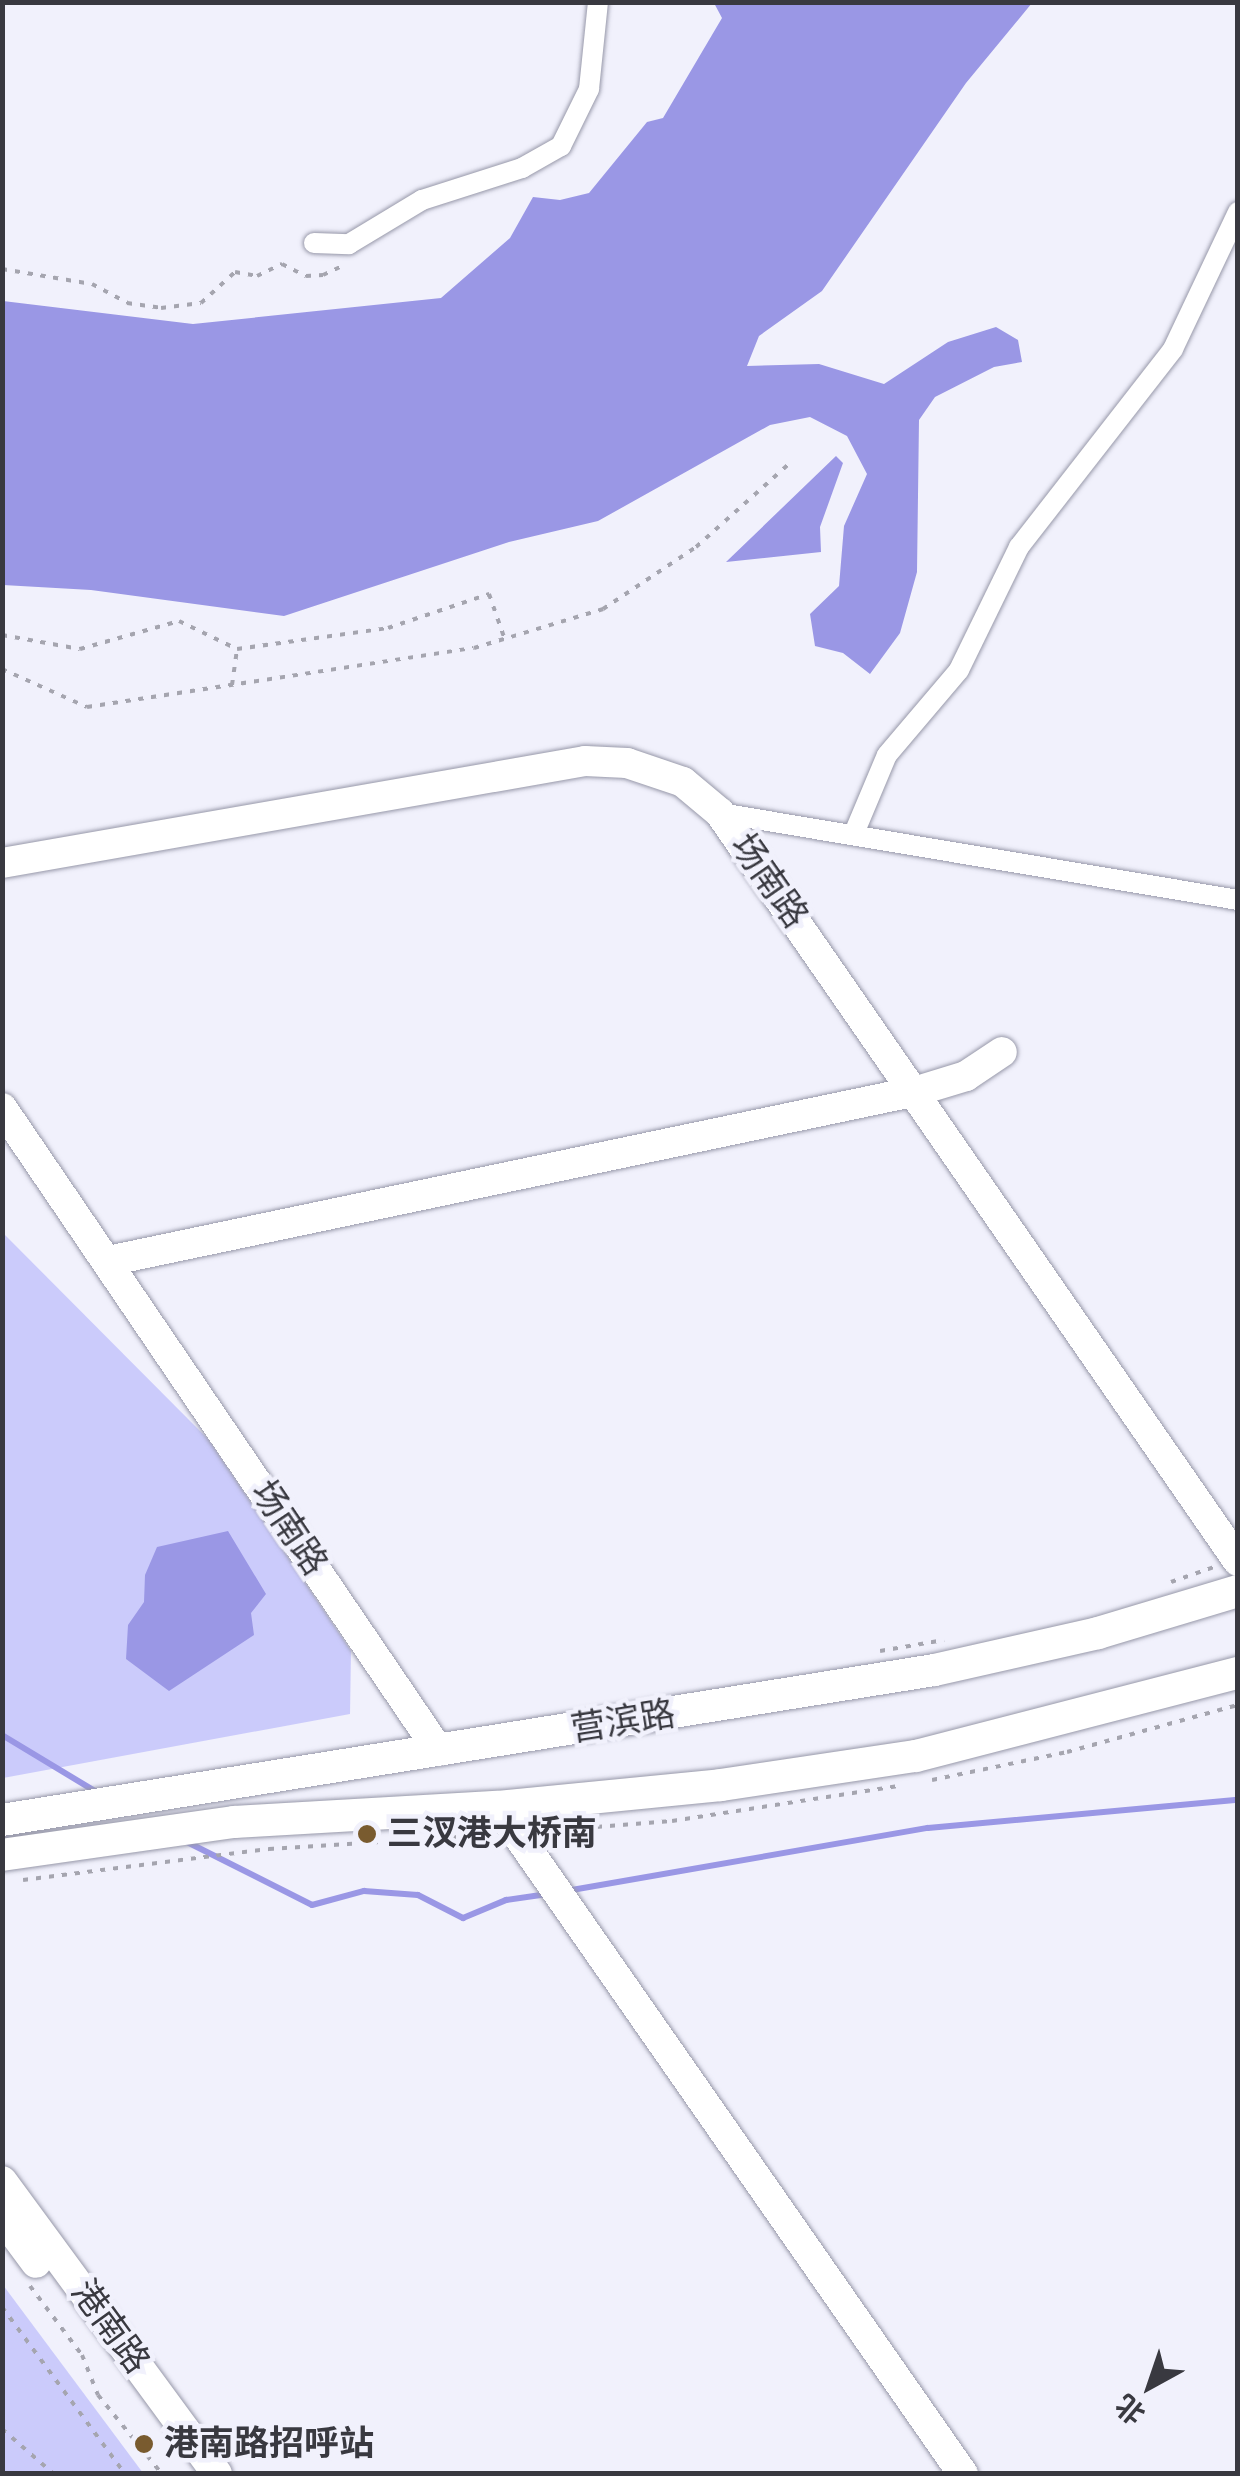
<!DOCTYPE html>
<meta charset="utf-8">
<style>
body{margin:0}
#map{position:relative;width:1240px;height:2476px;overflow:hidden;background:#f1f1fc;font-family:"Times New Roman","Noto Sans SC",serif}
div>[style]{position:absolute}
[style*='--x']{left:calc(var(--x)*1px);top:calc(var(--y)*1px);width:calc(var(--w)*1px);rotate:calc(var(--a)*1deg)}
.green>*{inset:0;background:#cbcbfb}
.water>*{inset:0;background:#9a97e5}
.stream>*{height:6px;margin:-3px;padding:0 3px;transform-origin:3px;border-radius:3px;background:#9a97e5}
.path>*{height:4px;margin-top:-2px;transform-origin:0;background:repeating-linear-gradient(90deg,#a5a5af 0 5px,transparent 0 13px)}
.roads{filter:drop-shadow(0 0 2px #9798a9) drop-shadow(0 0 2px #9798a9)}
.street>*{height:20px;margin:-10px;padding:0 10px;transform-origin:10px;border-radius:10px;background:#fff}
.secondary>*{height:30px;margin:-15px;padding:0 15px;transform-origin:15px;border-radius:15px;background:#fff}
.primary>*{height:32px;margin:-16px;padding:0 16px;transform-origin:16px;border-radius:16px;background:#fff}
.dots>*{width:28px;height:28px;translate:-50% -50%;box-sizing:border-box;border:5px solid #f1f1fc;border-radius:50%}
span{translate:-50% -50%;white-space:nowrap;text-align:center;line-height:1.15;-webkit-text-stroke:9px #f1f1fc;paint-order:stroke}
.street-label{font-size:35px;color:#393940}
.poi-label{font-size:35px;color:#393940;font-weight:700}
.left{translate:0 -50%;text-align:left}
.frame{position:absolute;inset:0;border:5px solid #393940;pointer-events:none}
.north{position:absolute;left:1100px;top:2336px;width:100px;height:100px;-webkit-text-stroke:8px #f1f1fc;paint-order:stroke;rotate:220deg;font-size:28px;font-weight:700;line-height:40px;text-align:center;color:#393940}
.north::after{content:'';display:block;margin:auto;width:35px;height:45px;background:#393940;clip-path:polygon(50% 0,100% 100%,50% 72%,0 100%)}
</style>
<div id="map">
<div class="green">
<div style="clip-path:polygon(2px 1232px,208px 1439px,351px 1651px,350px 1714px,3px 1778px)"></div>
<div style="clip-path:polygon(3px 2285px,143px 2473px,3px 2473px)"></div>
</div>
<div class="water">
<div style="clip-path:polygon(714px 3px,1032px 3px,966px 83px,822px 291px,759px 336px,747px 366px,819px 364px,884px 384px,948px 342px,996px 327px,1018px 340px,1022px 362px,994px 367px,935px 397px,919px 420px,917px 572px,900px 633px,870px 674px,843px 653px,815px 646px,810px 614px,839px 586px,844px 526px,867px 474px,847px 436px,810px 417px,770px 425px,598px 521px,509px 542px,284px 616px,91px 590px,3px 585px,3px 301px,193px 324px,441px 298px,510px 238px,533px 197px,560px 200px,589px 193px,647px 122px,663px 118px,722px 18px)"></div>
<div style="clip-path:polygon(836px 456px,843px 463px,820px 527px,821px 552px,726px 562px)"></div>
<div style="clip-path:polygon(228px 1531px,266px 1594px,251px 1613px,254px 1635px,169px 1691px,126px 1659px,128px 1625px,144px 1602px,145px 1575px,157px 1547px)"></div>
</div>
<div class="stream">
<div style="--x:2;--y:1735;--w:112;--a:31.1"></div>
<div style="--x:183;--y:1840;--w:144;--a:26.7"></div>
<div style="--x:312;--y:1905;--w:54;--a:-15.1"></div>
<div style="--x:364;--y:1891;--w:54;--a:4.2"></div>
<div style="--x:418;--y:1895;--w:51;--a:27.1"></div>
<div style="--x:463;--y:1918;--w:47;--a:-22.7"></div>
<div style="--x:506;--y:1900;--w:42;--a:-8.1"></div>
<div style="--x:566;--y:1891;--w:367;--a:-9.9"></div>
<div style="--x:928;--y:1828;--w:311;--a:-5.2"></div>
</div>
<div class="path">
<div style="--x:2;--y:269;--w:91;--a:9.5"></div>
<div style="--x:92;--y:284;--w:40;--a:28"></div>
<div style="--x:127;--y:303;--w:34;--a:8"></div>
<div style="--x:161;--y:308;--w:40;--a:-7.1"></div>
<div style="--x:201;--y:303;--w:46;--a:-42.4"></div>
<div style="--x:235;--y:272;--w:22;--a:10"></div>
<div style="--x:257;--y:276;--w:28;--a:-26"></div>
<div style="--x:282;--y:264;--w:27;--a:27"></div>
<div style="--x:306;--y:276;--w:17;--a:-3"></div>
<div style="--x:323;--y:275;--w:23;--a:-25"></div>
<div style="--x:2;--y:635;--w:79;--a:10.2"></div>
<div style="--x:80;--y:649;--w:103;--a:-15.8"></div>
<div style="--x:179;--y:621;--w:64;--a:25.8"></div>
<div style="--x:237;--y:649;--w:152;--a:-7.9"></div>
<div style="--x:388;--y:628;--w:107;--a:-18.6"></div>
<div style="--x:489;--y:594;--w:49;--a:70.8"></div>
<div style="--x:2;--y:669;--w:93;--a:24.1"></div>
<div style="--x:87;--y:707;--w:391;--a:-8.7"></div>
<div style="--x:474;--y:648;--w:135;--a:-16.8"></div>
<div style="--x:603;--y:609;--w:112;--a:-33.7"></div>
<div style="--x:696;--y:547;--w:127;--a:-41.8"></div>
<div style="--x:232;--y:685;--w:34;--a:-82"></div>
<div style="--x:1171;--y:1582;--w:46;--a:-19.2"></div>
<div style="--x:880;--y:1651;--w:65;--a:-9.8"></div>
<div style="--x:932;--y:1780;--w:138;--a:-11.7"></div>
<div style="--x:1067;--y:1752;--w:177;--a:-15.4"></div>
<div style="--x:545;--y:1831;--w:127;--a:-4.5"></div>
<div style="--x:672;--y:1821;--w:229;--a:-8.8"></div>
<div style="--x:23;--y:1880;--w:248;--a:-7.2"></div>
<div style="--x:269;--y:1849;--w:222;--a:-3.6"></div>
<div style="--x:30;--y:2286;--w:86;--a:53"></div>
<div style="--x:82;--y:2355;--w:43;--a:68.2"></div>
<div style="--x:98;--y:2395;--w:102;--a:51"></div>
<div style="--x:2;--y:2307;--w:207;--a:53.6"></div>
<div style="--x:2;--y:2429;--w:69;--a:40.9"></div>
</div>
<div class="roads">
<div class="street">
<div style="--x:314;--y:243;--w:35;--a:2"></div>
<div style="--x:349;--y:244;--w:85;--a:-31.1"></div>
<div style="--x:422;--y:200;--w:105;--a:-17.7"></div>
<div style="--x:522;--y:168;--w:45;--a:-29.4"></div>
<div style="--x:561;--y:146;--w:64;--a:-63.8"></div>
<div style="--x:589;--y:89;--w:87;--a:-84.1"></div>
<div style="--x:720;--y:813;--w:525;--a:9.53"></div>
<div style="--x:855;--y:831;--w:82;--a:-67.2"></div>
<div style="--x:887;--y:755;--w:111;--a:-49.7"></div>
<div style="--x:959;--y:670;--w:137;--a:-64"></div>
<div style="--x:1019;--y:547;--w:251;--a:-52.1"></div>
<div style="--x:1173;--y:349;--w:152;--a:-64.6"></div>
</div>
<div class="secondary">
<div style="--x:2;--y:863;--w:592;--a:-9.92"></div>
<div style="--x:585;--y:761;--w:42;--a:2.7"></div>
<div style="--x:627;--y:763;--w:59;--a:18.7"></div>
<div style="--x:683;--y:782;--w:48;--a:40"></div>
<div style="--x:720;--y:813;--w:910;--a:55.3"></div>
<div style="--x:2;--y:1108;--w:777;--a:55.8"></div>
<div style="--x:108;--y:1261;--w:827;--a:-11.87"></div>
<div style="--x:917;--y:1091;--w:51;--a:-17"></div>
<div style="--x:966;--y:1076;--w:43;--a:-33.7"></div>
<div style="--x:498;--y:1807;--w:813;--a:55.12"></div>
<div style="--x:2;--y:2181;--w:363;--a:53.7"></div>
<div style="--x:2;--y:2217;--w:57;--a:53.5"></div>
</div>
<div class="primary">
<div style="--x:2;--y:1820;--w:944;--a:-9.14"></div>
<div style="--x:934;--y:1670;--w:168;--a:-12.7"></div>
<div style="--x:1098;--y:1633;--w:146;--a:-16.7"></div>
<div style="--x:2;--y:1855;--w:234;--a:-8.1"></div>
<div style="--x:234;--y:1822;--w:264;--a:-3.3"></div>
<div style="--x:498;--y:1807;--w:224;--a:-5.6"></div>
<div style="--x:721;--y:1785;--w:197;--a:-8.5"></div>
<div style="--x:916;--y:1756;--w:333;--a:-14.5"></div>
</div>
</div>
<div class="dots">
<div style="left:367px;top:1834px;background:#795b2f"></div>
<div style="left:144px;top:2444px;background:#795b2f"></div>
</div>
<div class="street-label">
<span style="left:769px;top:881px;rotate:55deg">场南路</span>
<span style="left:289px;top:1528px;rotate:56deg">场南路</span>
<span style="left:623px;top:1722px;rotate:-9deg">营滨路</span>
<span style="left:110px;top:2327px;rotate:54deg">港南路</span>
</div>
<div class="poi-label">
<span class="left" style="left:387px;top:1834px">三汊港大桥南</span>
<span class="left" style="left:164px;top:2444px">港南路招呼站</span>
</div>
<div class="frame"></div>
<div class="north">北</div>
</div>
